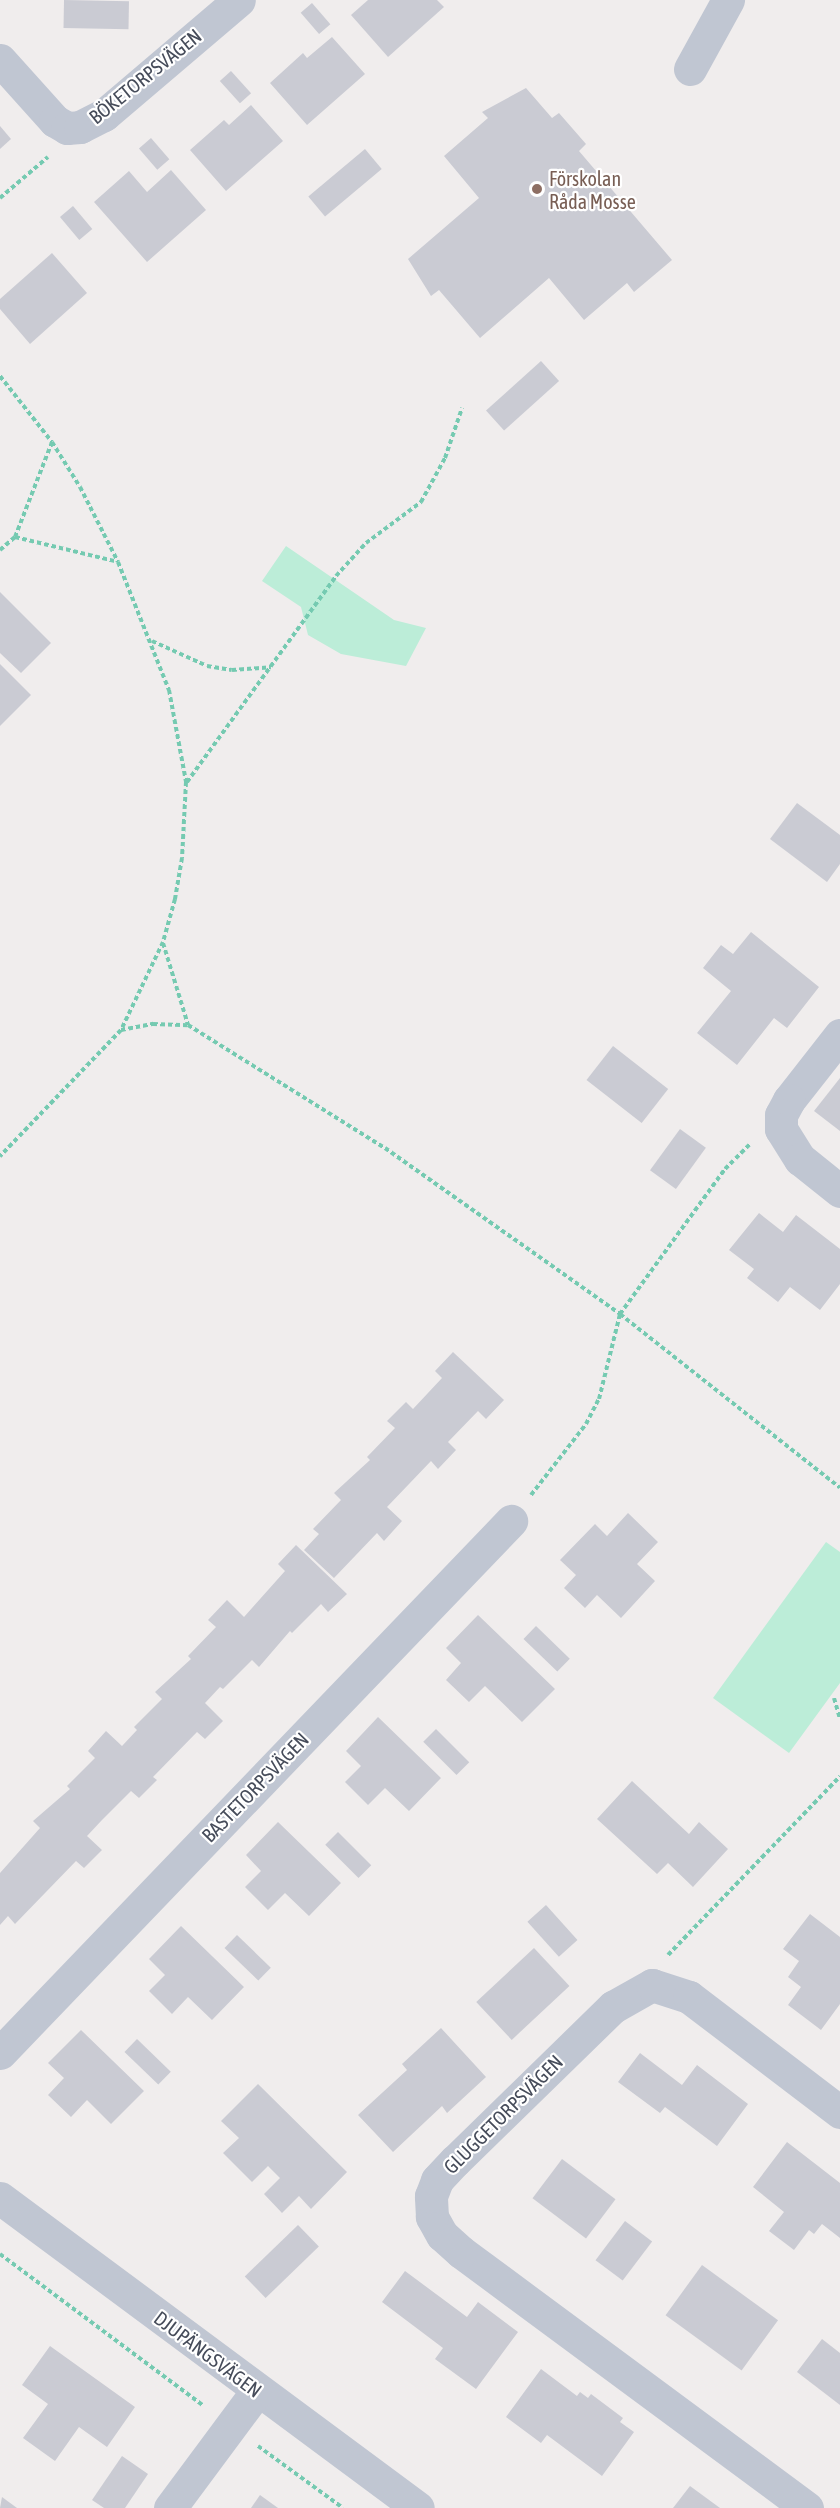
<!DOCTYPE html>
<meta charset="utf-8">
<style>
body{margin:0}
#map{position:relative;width:840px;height:2508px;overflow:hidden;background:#f0eded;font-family:"Asap Condensed",sans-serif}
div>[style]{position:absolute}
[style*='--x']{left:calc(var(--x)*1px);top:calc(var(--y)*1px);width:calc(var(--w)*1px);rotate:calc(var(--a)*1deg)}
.green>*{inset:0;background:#bcedd8}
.building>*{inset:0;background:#cacbd3;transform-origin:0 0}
.path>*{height:4px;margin-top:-2px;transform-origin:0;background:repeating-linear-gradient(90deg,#75cab1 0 4.5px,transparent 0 7.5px)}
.minor>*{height:33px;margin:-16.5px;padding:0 16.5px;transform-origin:16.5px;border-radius:16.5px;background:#c0c6d2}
.dots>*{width:16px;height:16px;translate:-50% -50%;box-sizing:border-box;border:3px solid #fff;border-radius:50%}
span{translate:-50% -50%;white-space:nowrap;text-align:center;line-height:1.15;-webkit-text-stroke:4.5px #fff;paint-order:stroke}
.street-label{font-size:20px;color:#464c5a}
.education-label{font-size:20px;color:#785e54}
.left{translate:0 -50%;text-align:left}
</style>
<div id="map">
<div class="green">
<div style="clip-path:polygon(286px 546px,394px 620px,426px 628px,406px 666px,341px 654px,308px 635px,301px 607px,262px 581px)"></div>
<div style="clip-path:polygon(826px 1542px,840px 1552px,840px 1683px,789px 1753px,713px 1698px)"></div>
</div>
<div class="building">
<div style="left:64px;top:0;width:65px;height:28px;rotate:1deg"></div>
<div style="clip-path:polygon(368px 0,437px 0,444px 7px,388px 57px,351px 15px)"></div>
<div style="left:312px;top:3px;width:28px;height:15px;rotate:49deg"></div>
<div style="clip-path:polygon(332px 37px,365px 74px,307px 125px,270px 83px,303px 53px,307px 58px)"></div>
<div style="left:231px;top:71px;width:30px;height:15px;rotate:48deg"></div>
<div style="clip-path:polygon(526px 88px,552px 118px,559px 113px,586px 144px,579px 151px,672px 260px,634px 292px,627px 283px,584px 320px,549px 278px,480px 338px,439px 290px,431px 296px,408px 259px,479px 198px,444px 156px,488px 118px,482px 112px)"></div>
<div style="clip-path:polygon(251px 105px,283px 141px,226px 191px,190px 150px,224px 120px,229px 125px)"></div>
<div style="clip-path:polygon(0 126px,11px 139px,0 149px)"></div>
<div style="left:151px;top:138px;width:28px;height:16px;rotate:49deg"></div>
<div style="left:365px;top:149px;width:26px;height:74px;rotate:50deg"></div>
<div style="clip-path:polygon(171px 170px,206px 210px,147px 262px,94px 202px,129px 171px,147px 192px)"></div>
<div style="left:73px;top:206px;width:30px;height:17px;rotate:50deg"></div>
<div style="clip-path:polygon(52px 253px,87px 293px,30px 344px,0 309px,0 299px)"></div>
<div style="left:541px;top:361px;width:27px;height:74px;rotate:48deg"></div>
<div style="clip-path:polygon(0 592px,51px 643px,21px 673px,0 653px)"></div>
<div style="clip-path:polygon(0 664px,31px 695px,0 726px)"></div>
<div style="clip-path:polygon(797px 803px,840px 835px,840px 864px,827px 882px,770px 839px)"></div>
<div style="clip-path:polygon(751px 932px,819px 987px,787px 1028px,774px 1018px,737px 1065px,697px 1033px,731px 991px,703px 968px,721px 945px,733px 954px)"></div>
<div style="left:613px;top:1046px;width:70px;height:43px;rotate:38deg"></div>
<div style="clip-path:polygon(840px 1078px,840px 1131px,814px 1111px)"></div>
<div style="left:680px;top:1129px;width:32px;height:51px;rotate:36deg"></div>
<div style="clip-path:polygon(759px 1213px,783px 1232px,796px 1215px,840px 1249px,840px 1284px,820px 1310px,790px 1287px,778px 1302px,747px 1278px,754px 1269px,729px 1250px)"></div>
<div style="clip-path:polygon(453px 1352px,504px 1400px,486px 1419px,478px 1411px,448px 1442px,456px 1450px,438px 1469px,431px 1461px,387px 1507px,402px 1521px,384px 1541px,377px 1533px,334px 1578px,304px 1550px,319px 1534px,313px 1529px,341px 1500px,334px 1493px,370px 1460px,367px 1457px,395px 1428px,387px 1421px,406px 1402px,413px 1409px,442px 1378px,435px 1371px)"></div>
<div style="clip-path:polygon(628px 1513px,658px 1542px,637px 1564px,655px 1581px,621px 1618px,597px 1595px,585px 1608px,564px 1588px,576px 1575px,560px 1560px,595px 1524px,607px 1536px)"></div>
<div style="clip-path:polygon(296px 1545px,347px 1594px,328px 1612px,321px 1604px,292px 1633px,290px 1631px,259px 1667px,252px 1660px,223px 1689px,220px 1687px,205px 1703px,223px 1721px,205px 1739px,197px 1732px,153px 1777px,157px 1780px,139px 1798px,131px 1791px,102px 1820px,87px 1836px,102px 1850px,84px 1868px,76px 1861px,15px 1924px,8px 1916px,0 1925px,0 1873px,40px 1828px,33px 1821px,70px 1789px,67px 1786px,95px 1758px,88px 1751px,106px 1731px,122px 1746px,137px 1730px,134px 1727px,162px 1699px,155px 1692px,191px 1659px,188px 1656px,216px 1627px,208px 1620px,227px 1600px,244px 1617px,285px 1571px,278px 1564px)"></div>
<div style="clip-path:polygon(478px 1615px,555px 1689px,522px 1722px,485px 1686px,469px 1702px,446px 1680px,461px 1663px,446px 1648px)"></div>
<div style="left:536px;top:1626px;width:47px;height:18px;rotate:44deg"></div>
<div style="clip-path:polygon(378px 1717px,441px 1778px,409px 1811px,385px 1788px,368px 1805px,345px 1782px,361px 1766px,346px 1751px)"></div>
<div style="left:436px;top:1729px;width:47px;height:18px;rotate:45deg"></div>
<div style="clip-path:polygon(632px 1781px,689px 1834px,699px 1822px,728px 1849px,693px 1887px,668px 1863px,657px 1874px,597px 1819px)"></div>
<div style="clip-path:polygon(278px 1822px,341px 1883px,309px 1916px,285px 1893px,268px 1910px,245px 1887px,261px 1871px,246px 1855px)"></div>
<div style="left:338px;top:1832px;width:47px;height:18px;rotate:45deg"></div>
<div style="left:546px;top:1905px;width:47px;height:25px;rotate:48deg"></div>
<div style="clip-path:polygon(810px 1914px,840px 1937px,840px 2004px,821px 2030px,788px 2005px,801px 1987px,788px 1977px,799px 1961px,783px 1949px)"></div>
<div style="clip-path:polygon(181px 1926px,244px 1987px,212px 2020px,188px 1997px,172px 2014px,149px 1991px,165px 1975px,149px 1959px)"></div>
<div style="left:237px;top:1935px;width:47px;height:18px;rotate:44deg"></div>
<div style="left:534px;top:1948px;width:52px;height:79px;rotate:47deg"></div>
<div style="clip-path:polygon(441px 2028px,486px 2077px,447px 2113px,442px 2106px,393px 2152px,358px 2115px,407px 2070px,402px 2064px)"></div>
<div style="clip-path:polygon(81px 2030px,144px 2091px,111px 2124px,87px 2100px,71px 2117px,48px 2095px,64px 2078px,48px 2063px)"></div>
<div style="left:137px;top:2039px;width:47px;height:18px;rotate:44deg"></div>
<div style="clip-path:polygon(640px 2053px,682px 2085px,697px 2065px,748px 2104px,717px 2146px,665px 2107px,660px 2113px,618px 2082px)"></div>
<div style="clip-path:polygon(258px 2084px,347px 2172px,311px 2209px,299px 2196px,282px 2213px,264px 2194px,280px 2178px,268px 2166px,252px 2182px,223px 2153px,239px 2138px,221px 2121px)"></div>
<div style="clip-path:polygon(787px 2142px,840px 2183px,840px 2238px,822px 2224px,814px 2234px,809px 2230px,794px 2250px,769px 2231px,784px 2212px,753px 2187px)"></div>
<div style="left:562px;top:2159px;width:67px;height:49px;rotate:37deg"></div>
<div style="left:625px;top:2221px;width:34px;height:49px;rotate:37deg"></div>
<div style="left:298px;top:2225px;width:30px;height:74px;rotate:46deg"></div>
<div style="left:702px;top:2265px;width:94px;height:62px;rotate:36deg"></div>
<div style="clip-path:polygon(405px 2271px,467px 2317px,478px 2302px,518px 2332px,476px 2389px,435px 2359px,443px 2348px,382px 2302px)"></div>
<div style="clip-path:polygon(822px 2339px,840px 2353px,840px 2405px,797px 2372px)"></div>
<div style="clip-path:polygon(50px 2346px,135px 2407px,107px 2447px,79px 2427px,55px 2461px,23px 2438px,48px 2404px,22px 2385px)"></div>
<div style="clip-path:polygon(541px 2369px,577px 2396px,580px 2392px,588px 2398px,591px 2394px,623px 2418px,620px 2422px,634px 2432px,602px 2476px,547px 2435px,541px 2443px,506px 2417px)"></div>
<div style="clip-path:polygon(122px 2456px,148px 2474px,125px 2508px,104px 2508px,92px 2500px)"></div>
<div style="clip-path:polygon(690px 2486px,720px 2508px,673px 2508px)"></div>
<div style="clip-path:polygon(260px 2495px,278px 2508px,251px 2508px)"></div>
<div style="clip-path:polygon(2px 2497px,17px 2508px,0 2508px)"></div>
</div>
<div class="path">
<div style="--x:0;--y:198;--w:63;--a:-40.5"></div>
<div style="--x:0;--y:376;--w:84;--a:51.8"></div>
<div style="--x:52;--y:442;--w:53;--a:58.1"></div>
<div style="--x:80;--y:487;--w:84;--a:63.1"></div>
<div style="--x:118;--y:562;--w:138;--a:68.3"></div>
<div style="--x:169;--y:690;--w:94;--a:79.5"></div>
<div style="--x:186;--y:782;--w:76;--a:93"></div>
<div style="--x:182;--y:858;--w:42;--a:99.7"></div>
<div style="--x:175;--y:899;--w:45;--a:105.6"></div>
<div style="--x:163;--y:942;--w:98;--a:115.5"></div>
<div style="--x:121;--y:1030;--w:175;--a:133.8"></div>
<div style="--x:15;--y:537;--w:106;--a:13.6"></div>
<div style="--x:0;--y:550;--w:20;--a:-41"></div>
<div style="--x:15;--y:537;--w:102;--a:-68.7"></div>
<div style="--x:152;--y:641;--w:60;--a:24.4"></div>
<div style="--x:207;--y:666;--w:25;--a:9"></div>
<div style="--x:232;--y:670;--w:39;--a:-4"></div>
<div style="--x:187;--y:782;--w:254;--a:-54.1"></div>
<div style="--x:336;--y:576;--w:45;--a:-47.7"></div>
<div style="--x:366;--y:543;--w:69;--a:-36.7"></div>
<div style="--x:421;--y:502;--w:50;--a:-61.4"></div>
<div style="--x:445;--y:458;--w:53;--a:-71.2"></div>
<div style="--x:163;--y:943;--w:86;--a:73"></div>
<div style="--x:121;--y:1030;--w:33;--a:-11"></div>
<div style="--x:153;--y:1024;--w:35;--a:2"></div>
<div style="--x:188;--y:1025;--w:232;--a:32"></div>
<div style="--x:385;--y:1148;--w:288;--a:35.2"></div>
<div style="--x:620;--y:1314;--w:280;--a:38.3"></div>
<div style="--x:531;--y:1495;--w:90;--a:-52.2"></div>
<div style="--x:586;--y:1424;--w:28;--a:-63"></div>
<div style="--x:599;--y:1399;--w:88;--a:-76.1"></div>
<div style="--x:620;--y:1314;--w:179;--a:-54.1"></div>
<div style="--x:725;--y:1169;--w:37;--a:-45"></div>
<div style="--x:834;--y:1698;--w:22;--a:74"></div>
<div style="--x:668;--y:1955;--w:248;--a:-46.1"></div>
<div style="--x:0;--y:2254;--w:254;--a:36.7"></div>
<div style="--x:258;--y:2446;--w:105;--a:36.1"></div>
</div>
<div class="minor">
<div style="--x:0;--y:60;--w:82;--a:48"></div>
<div style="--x:55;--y:121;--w:14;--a:30"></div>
<div style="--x:67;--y:128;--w:13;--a:-4"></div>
<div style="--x:80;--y:127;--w:27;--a:-27"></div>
<div style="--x:104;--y:115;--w:177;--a:-40.4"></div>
<div style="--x:690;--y:69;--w:79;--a:-61.2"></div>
<div style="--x:840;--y:1035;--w:83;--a:128.1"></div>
<div style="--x:789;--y:1100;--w:17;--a:118"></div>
<div style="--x:781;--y:1115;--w:14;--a:90"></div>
<div style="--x:781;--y:1129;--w:36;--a:58"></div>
<div style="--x:800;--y:1159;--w:51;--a:38.7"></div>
<div style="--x:0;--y:2053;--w:738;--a:-46.15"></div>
<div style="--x:0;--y:2198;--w:520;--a:36.56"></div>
<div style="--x:170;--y:2508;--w:146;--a:-53.4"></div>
<div style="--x:807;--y:2508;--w:430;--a:-143.5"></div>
<div style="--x:461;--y:2252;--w:25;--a:-138"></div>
<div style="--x:442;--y:2235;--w:21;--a:-119"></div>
<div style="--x:432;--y:2217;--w:21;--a:-93"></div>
<div style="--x:431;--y:2196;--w:17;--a:-69"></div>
<div style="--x:437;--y:2180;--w:26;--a:-47"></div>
<div style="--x:455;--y:2161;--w:221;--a:-44.3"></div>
<div style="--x:613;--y:2007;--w:45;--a:-29.4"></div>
<div style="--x:652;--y:1985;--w:39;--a:18"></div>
<div style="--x:689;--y:1997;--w:190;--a:37.3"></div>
</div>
<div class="dots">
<div style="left:537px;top:189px;background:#8d6e63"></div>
</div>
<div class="street-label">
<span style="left:145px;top:76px;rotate:-39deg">BÖKETORPSVÄGEN</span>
<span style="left:255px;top:1787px;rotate:-46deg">BASTETORPSVÄGEN</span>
<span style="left:503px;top:2114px;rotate:-45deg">GLUGGETORPSVÄGEN</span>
<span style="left:208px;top:2354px;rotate:37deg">DJUPÄNGSVÄGEN</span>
</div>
<div class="education-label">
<span class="left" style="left:549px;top:190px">Förskolan<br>Råda Mosse</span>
</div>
</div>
